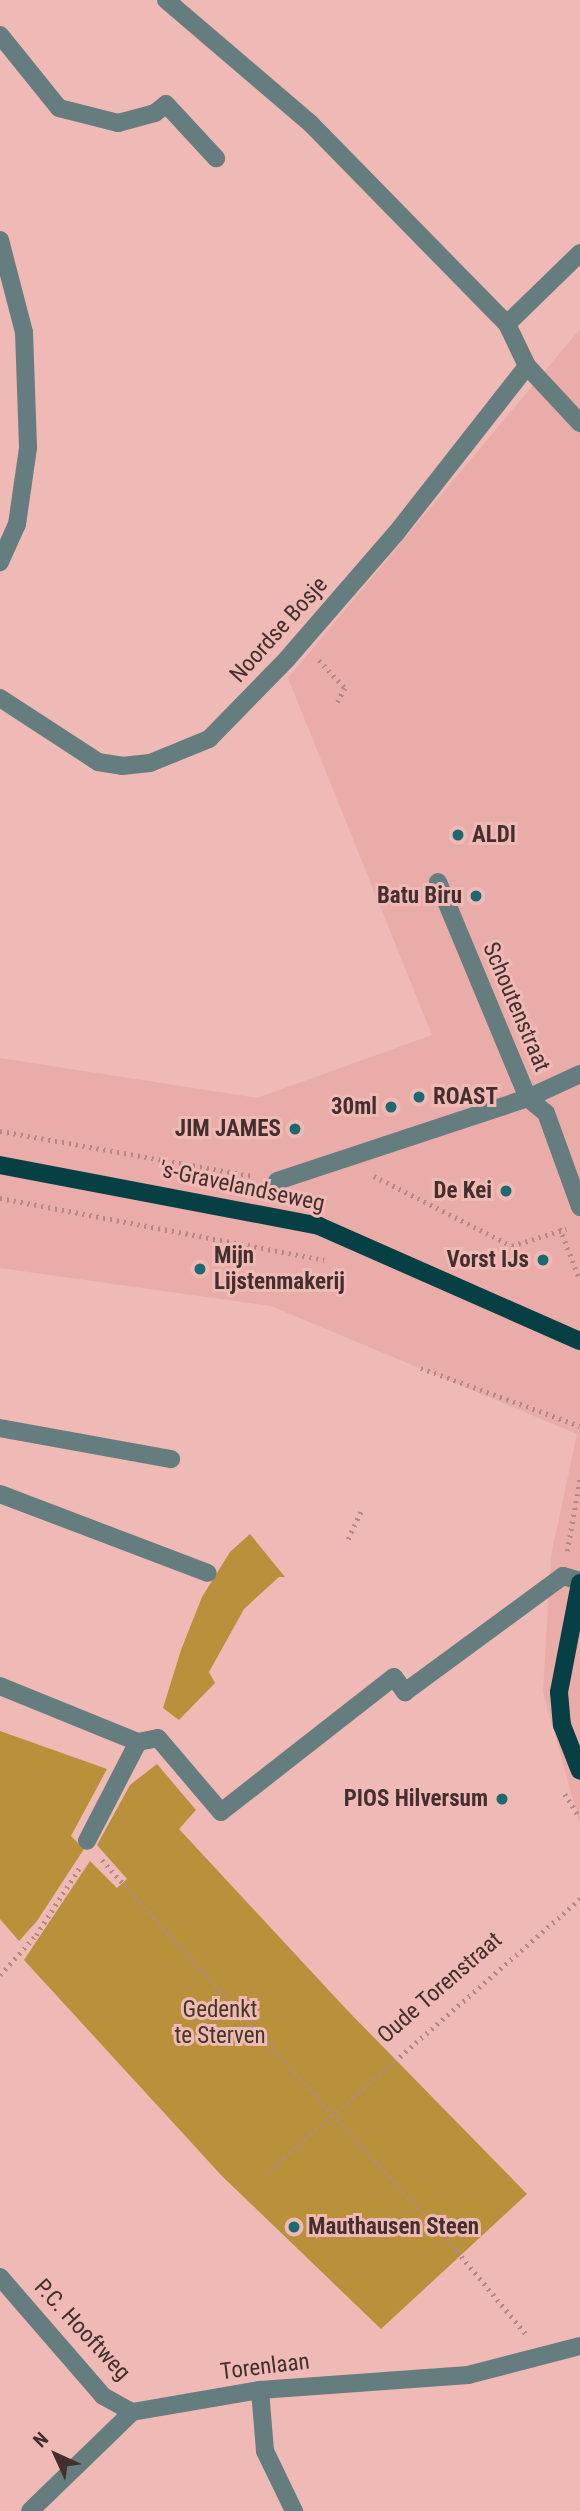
<!DOCTYPE html>
<style>
body{margin:0}
#map{position:relative;width:580px;height:2511px;overflow:hidden;background:#efb9b5;font-family:"Roboto Condensed",sans-serif}
div>[style]{position:absolute}
[style*='--x']{left:calc(var(--x)*1px);top:calc(var(--y)*1px);width:calc(var(--w)*1px);rotate:calc(var(--a)*1deg)}
.built>*{inset:0;background:#eaaca8}
.green>*{inset:0;background:#b9913a}
.path>*{height:4.5px;margin-top:-2.25px;transform-origin:0;background:repeating-linear-gradient(90deg,#b38885 0 2px,transparent 0 7px)}
.minor>*{height:18px;margin:-9px;padding:0 9px;transform-origin:9px;border-radius:9px;background:#657d7f}
.major>*{height:18px;margin:-9px;padding:0 9px;transform-origin:9px;border-radius:9px;background:#074044}
.dots>*{width:19px;height:19px;translate:-50% -50%;box-sizing:border-box;border:4px solid #efb9b5;border-radius:50%}
span{translate:-50% -50%;white-space:nowrap;text-align:center;line-height:1.15;-webkit-text-stroke:6px #efb9b5;paint-order:stroke}
.street-label{font-size:23px;color:#452f2e}
.poi-label{font-size:23px;color:#452f2e;font-weight:700}
.left{translate:0 -50%;text-align:left}
.right{translate:-100% -50%;text-align:right}
.park-label{font-size:23px;color:#433822}
.north{position:absolute;left:21px;top:2420px;width:70px;height:70px;-webkit-text-stroke:5px #efb9b5;paint-order:stroke;rotate:315deg;font-size:19px;font-weight:700;line-height:28px;text-align:center;color:#452f2e}
.north::after{content:'';display:block;margin:auto;width:24px;height:32px;background:#452f2e;clip-path:polygon(50% 0,100% 100%,50% 72%,0 100%)}
</style>
<div id="map">
<div class="built">
<div style="clip-path:polygon(580px 329px,580px 1825px,543px 1692px,551px 1556px,577px 1434px,271px 1306px,0 1268px,0 1058px,257px 1098px,432px 1035px,288px 678px)"></div>
</div>
<div class="green">
<div style="clip-path:polygon(250px 1534px,285px 1577px,279px 1577px,244px 1609px,209px 1672px,215px 1683px,179px 1720px,163px 1708px,181px 1650px,202px 1597px,230px 1552px)"></div>
<div style="clip-path:polygon(0 1731px,107px 1769px,71px 1836px,84px 1849px,37px 1921px,19px 1941px,0 1919px)"></div>
<div style="clip-path:polygon(157px 1764px,196px 1810px,179px 1829px,347px 2010px,527px 2194px,381px 2329px,222px 2176px,24px 1960px,90px 1861px,117px 1888px,127px 1879px,97px 1845px,130px 1785px)"></div>
</div>
<div class="path">
<div style="--x:319;--y:660;--w:38;--a:47"></div>
<div style="--x:345;--y:688;--w:18;--a:117"></div>
<div style="--x:0;--y:1131;--w:256;--a:10.1"></div>
<div style="--x:374;--y:1176;--w:155;--a:26.9"></div>
<div style="--x:512;--y:1246;--w:57;--a:-17.5"></div>
<div style="--x:0;--y:1198;--w:330;--a:10.8"></div>
<div style="--x:560;--y:1228;--w:56;--a:69"></div>
<div style="--x:421;--y:1368;--w:169;--a:20"></div>
<div style="--x:348;--y:1539;--w:35;--a:-65"></div>
<div style="--x:567;--y:1551;--w:73;--a:-79.8"></div>
<div style="--x:565;--y:1794;--w:28;--a:58"></div>
<div style="--x:102;--y:1860;--w:528;--a:47.76"></div>
<div style="--x:457;--y:2251;--w:107;--a:50.3"></div>
<div style="--x:0;--y:1975;--w:54;--a:-48"></div>
<div style="--x:36;--y:1935;--w:81;--a:-57.1"></div>
<div style="--x:268;--y:2172;--w:415;--a:-41.2"></div>
</div>
<div class="minor">
<div style="--x:166;--y:0;--w:191;--a:40.5"></div>
<div style="--x:311;--y:124;--w:280;--a:45.6"></div>
<div style="--x:507;--y:324;--w:47;--a:64.5"></div>
<div style="--x:527;--y:366;--w:78;--a:47.1"></div>
<div style="--x:0;--y:35;--w:94;--a:51.1"></div>
<div style="--x:59;--y:108;--w:61;--a:14.3"></div>
<div style="--x:118;--y:123;--w:38;--a:-15"></div>
<div style="--x:155;--y:113;--w:14;--a:-39"></div>
<div style="--x:166;--y:104;--w:74;--a:47.2"></div>
<div style="--x:0;--y:240;--w:95;--a:75.4"></div>
<div style="--x:24;--y:332;--w:116;--a:88"></div>
<div style="--x:28;--y:448;--w:77;--a:98.2"></div>
<div style="--x:17;--y:524;--w:42;--a:114.1"></div>
<div style="--x:507;--y:324;--w:102;--a:-44.2"></div>
<div style="--x:0;--y:698;--w:117;--a:33.1"></div>
<div style="--x:98;--y:762;--w:24;--a:9"></div>
<div style="--x:122;--y:766;--w:28;--a:-6"></div>
<div style="--x:150;--y:763;--w:64;--a:-22.1"></div>
<div style="--x:209;--y:739;--w:112;--a:-45.7"></div>
<div style="--x:287;--y:659;--w:168;--a:-49.1"></div>
<div style="--x:397;--y:532;--w:211;--a:-51.9"></div>
<div style="--x:438;--y:882;--w:234;--a:67.4"></div>
<div style="--x:528;--y:1098;--w:57;--a:-24.8"></div>
<div style="--x:277;--y:1181;--w:264;--a:-18.3"></div>
<div style="--x:528;--y:1098;--w:23;--a:40"></div>
<div style="--x:546;--y:1113;--w:100;--a:70.1"></div>
<div style="--x:0;--y:1428;--w:174;--a:10.3"></div>
<div style="--x:0;--y:1494;--w:222;--a:20.8"></div>
<div style="--x:0;--y:1686;--w:149;--a:22.1"></div>
<div style="--x:138;--y:1742;--w:111;--a:117.3"></div>
<div style="--x:138;--y:1742;--w:20;--a:-11"></div>
<div style="--x:158;--y:1738;--w:97;--a:49.6"></div>
<div style="--x:221;--y:1812;--w:219;--a:-38"></div>
<div style="--x:394;--y:1677;--w:19;--a:54"></div>
<div style="--x:405;--y:1692;--w:196;--a:-36.3"></div>
<div style="--x:563;--y:1576;--w:18;--a:16"></div>
<div style="--x:0;--y:2277;--w:157;--a:49.1"></div>
<div style="--x:103;--y:2396;--w:33;--a:29"></div>
<div style="--x:260;--y:2390;--w:61;--a:85.3"></div>
<div style="--x:265;--y:2451;--w:67;--a:64.2"></div>
<div style="--x:30;--y:2511;--w:142;--a:-44.1"></div>
<div style="--x:132;--y:2412;--w:130;--a:-9.8"></div>
<div style="--x:260;--y:2390;--w:209;--a:-4.1"></div>
<div style="--x:468;--y:2375;--w:116;--a:-14.5"></div>
</div>
<div class="major">
<div style="--x:0;--y:1165;--w:325;--a:10.8"></div>
<div style="--x:319;--y:1226;--w:285;--a:23.8"></div>
<div style="--x:580;--y:1583;--w:111;--a:100.9"></div>
<div style="--x:559;--y:1692;--w:33;--a:85"></div>
<div style="--x:562;--y:1725;--w:49;--a:68.6"></div>
</div>
<div class="dots">
<div style="left:458px;top:835px;background:#1d6970"></div>
<div style="left:476px;top:896px;background:#1d6970"></div>
<div style="left:419px;top:1097px;background:#1d6970"></div>
<div style="left:391px;top:1107px;background:#1d6970"></div>
<div style="left:295px;top:1129px;background:#1d6970"></div>
<div style="left:506px;top:1191px;background:#1d6970"></div>
<div style="left:543px;top:1260px;background:#1d6970"></div>
<div style="left:200px;top:1269px;background:#1d6970"></div>
<div style="left:502px;top:1799px;background:#1d6970"></div>
<div style="left:294px;top:2227px;background:#1d6970"></div>
</div>
<div class="street-label">
<span style="left:279px;top:630px;rotate:-48deg">Noordse Bosje</span>
<span style="left:516px;top:1007px;rotate:67deg">Schoutenstraat</span>
<span style="left:242px;top:1187px;rotate:12deg">'s-Gravelandseweg</span>
<span style="left:440px;top:1988px;rotate:-41deg">Oude Torenstraat</span>
<span style="left:82px;top:2330px;rotate:47deg">P.C. Hooftweg</span>
<span style="left:265px;top:2367px;rotate:-7deg">Torenlaan</span>
</div>
<div class="poi-label">
<span class="left" style="left:472px;top:835px">ALDI</span>
<span class="right" style="left:462px;top:896px">Batu Biru</span>
<span class="left" style="left:433px;top:1097px">ROAST</span>
<span class="right" style="left:377px;top:1107px">30ml</span>
<span class="right" style="left:281px;top:1129px">JIM JAMES</span>
<span class="right" style="left:492px;top:1191px">De Kei</span>
<span class="left" style="left:214px;top:1269px">Mijn<br>Lijstenmakerij</span>
<span class="right" style="left:529px;top:1260px">Vorst IJs</span>
<span class="right" style="left:488px;top:1799px">PIOS Hilversum</span>
<span class="left" style="left:308px;top:2227px">Mauthausen Steen</span>
</div>
<div class="park-label">
<span style="left:220px;top:2023px">Gedenkt<br>te Sterven</span>
</div>
<div class="north">N</div>
</div>
